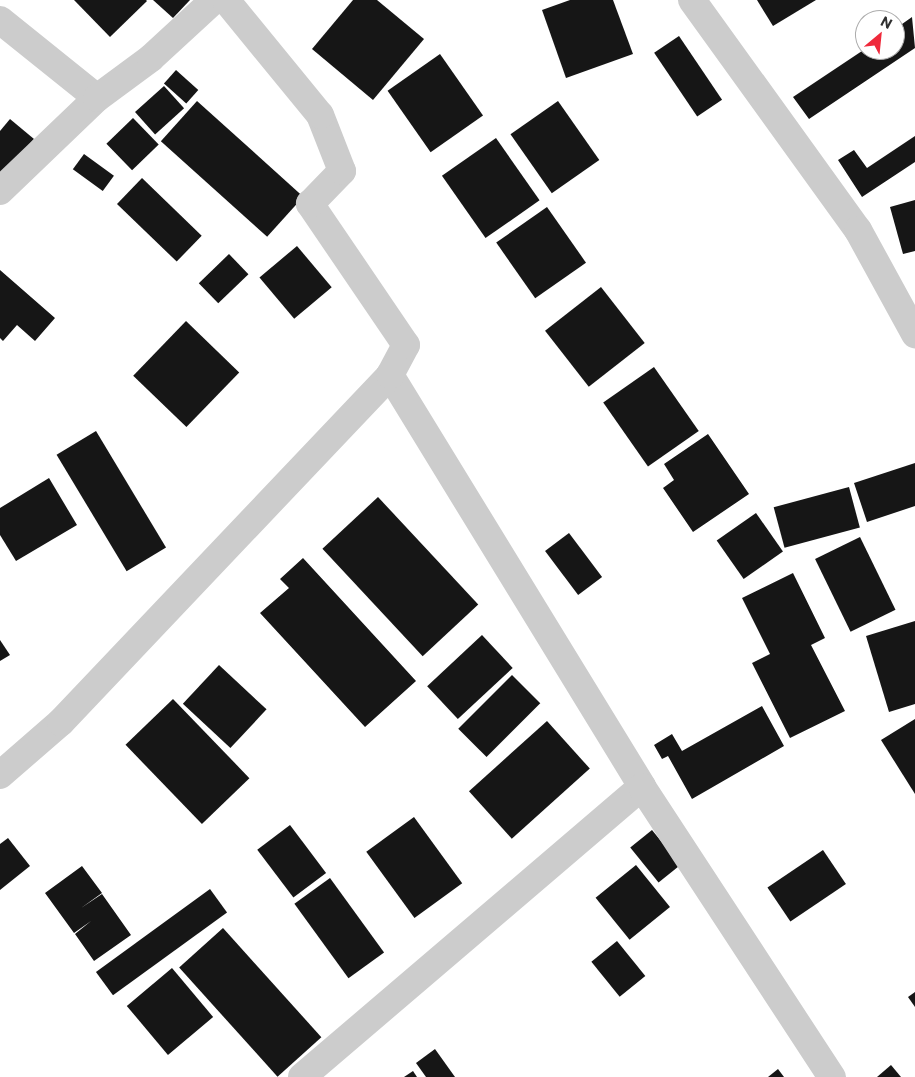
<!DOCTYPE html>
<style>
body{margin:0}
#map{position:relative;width:915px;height:1077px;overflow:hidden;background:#fff;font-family:Commissioner,sans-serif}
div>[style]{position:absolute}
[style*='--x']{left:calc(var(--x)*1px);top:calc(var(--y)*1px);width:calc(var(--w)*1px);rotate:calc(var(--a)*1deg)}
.building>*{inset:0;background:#161616;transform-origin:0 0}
.minor>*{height:28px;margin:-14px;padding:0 14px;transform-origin:14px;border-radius:14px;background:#ccc}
span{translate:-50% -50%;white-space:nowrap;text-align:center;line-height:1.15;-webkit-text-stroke:5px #fff;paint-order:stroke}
.north{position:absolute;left:855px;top:10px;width:50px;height:50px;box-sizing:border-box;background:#fff;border:1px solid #acacac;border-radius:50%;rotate:28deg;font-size:14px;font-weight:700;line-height:20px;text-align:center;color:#2f2f2f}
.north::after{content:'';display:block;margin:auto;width:18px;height:22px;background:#ef293b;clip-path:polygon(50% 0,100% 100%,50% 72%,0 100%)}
</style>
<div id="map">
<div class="building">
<div style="clip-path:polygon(74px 0,146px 0,147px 1px,110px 37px)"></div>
<div style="clip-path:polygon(153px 0,190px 0,173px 18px)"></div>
<div style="clip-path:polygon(353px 0,377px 0,424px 39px,373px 100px,312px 49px)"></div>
<div style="clip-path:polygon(570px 0,613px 0,633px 54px,566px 78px,542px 10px)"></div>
<div style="clip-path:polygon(757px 0,816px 0,773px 26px)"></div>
<div style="clip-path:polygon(912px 17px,915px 48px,809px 119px,793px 97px,865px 49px,895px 50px,895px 29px)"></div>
<div style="left:679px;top:36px;width:77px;height:30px;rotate:56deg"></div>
<div style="left:440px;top:54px;width:75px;height:64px;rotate:55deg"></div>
<div style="left:176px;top:70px;width:30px;height:18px;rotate:42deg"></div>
<div style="left:164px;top:86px;width:30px;height:39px;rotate:48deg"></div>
<div style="left:197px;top:101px;width:143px;height:54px;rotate:42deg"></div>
<div style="left:558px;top:101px;width:72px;height:58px;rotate:55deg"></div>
<div style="left:133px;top:118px;width:37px;height:37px;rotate:46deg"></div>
<div style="clip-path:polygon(10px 119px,34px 139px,0 177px,0 131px)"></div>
<div style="clip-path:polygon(915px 136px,915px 162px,862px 197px,838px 160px,854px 150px,867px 168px)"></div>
<div style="left:496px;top:138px;width:76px;height:66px;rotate:55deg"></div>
<div style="left:84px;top:154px;width:37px;height:19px;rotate:36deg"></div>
<div style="left:142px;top:178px;width:83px;height:36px;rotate:44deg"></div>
<div style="clip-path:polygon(915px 200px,915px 251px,903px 254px,890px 207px)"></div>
<div style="left:547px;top:207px;width:68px;height:62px;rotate:55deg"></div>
<div style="left:297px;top:246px;width:54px;height:49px;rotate:50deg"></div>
<div style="left:229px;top:254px;width:28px;height:42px;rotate:46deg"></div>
<div style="clip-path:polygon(0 270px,55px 318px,35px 341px,17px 325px,3px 341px,0 338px)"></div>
<div style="left:601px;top:287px;width:71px;height:71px;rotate:52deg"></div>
<div style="left:186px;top:321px;width:74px;height:76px;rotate:44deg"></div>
<div style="left:654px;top:367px;width:78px;height:62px;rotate:55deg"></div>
<div style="left:96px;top:431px;width:136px;height:46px;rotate:59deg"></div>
<div style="clip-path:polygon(708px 434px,749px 494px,693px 532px,663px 488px,674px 480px,664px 464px)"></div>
<div style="clip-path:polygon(915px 463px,915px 506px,867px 522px,854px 483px)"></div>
<div style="clip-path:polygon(49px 478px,77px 525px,16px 561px,0 535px,0 508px)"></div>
<div style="left:849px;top:487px;width:42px;height:78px;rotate:75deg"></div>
<div style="left:378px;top:497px;width:147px;height:76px;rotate:47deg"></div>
<div style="left:756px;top:513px;width:47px;height:48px;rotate:55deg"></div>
<div style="left:569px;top:533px;width:55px;height:30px;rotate:53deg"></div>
<div style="left:860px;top:537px;width:81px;height:50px;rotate:64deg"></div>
<div style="clip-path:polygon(303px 558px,416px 681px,365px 727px,260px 613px,289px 588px,280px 579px)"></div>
<div style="clip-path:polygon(793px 573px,825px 638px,811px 645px,845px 711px,790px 738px,752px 663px,770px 654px,742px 598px)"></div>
<div style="clip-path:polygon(915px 621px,915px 704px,889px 712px,866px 636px)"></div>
<div style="left:482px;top:635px;width:45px;height:75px;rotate:47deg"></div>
<div style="clip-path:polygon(0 640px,10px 655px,0 661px)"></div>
<div style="left:219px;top:665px;width:65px;height:53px;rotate:43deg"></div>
<div style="left:512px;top:675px;width:40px;height:76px;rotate:45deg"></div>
<div style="left:173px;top:699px;width:110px;height:66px;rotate:46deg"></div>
<div style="clip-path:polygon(762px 706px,784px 746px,692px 799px,668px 756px,662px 759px,654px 745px,672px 734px,682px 751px)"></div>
<div style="clip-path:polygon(915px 719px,915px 794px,881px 740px)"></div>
<div style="left:547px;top:721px;width:64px;height:105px;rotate:48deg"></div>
<div style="left:414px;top:817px;width:82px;height:59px;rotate:54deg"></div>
<div style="left:290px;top:825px;width:60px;height:41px;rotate:53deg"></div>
<div style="left:652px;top:830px;width:45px;height:28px;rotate:51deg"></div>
<div style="clip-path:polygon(8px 838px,30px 866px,0 890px,0 844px)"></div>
<div style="left:823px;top:850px;width:41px;height:67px;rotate:56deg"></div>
<div style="left:636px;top:865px;width:54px;height:52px;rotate:51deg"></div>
<div style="clip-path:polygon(82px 866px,102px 893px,81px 908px,102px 894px,131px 935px,94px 961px,75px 934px,91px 921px,74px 933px,45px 893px)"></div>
<div style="left:330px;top:878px;width:92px;height:44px;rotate:54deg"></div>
<div style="left:210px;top:889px;width:29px;height:141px;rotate:54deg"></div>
<div style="left:223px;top:928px;width:147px;height:59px;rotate:48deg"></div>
<div style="left:617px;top:941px;width:45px;height:33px;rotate:51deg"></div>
<div style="left:172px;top:968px;width:64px;height:59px;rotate:50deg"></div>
<div style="clip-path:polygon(915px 992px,915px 1007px,908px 997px)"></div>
<div style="clip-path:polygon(435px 1049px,455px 1077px,426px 1077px,416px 1063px)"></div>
<div style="clip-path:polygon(891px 1065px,901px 1077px,877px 1077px)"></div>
<div style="clip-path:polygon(778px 1069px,784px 1077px,768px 1077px)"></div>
<div style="clip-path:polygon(413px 1071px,417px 1077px,404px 1077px)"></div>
</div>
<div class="minor">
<div style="--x:692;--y:0;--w:284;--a:54.2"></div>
<div style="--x:858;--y:230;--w:119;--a:61.3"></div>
<div style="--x:0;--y:20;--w:124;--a:38.8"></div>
<div style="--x:0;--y:191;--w:134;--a:-43.8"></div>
<div style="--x:97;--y:98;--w:67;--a:-36.5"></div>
<div style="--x:151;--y:58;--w:86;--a:-42.6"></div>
<div style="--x:390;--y:375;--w:483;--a:58.5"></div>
<div style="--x:0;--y:775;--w:81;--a:-41"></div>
<div style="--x:61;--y:722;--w:478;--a:-46.5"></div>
<div style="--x:390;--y:375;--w:34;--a:-62"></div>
<div style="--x:406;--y:345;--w:171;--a:-124.2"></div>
<div style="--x:310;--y:204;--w:46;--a:-45.9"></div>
<div style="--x:342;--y:171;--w:60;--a:-111.4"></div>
<div style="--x:320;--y:115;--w:149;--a:-129.3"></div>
<div style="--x:302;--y:1077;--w:447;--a:-40.5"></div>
<div style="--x:642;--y:787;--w:347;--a:56.8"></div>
</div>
<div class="north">N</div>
</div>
